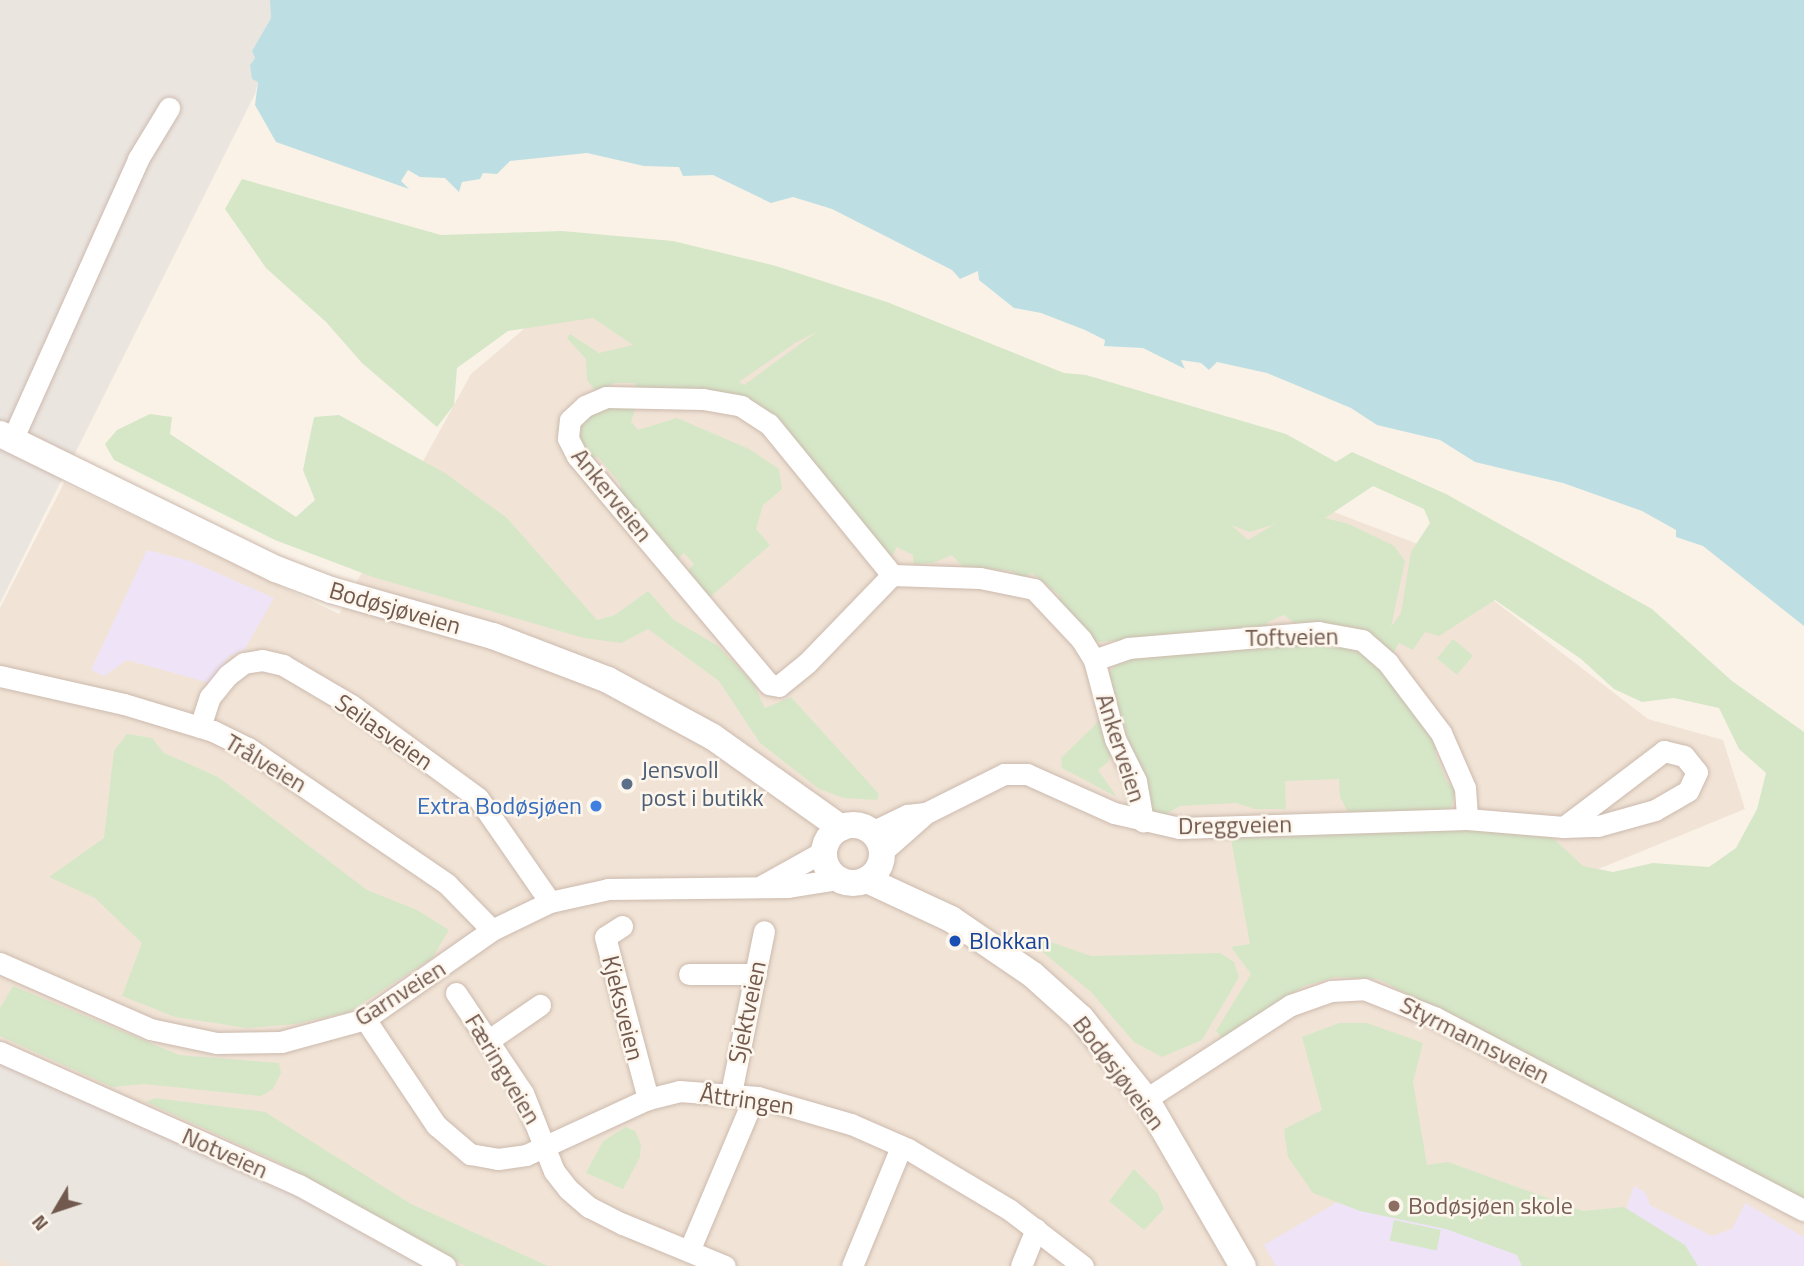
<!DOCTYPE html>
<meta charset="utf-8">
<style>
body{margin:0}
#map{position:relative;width:1804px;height:1266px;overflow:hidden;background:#faf2e7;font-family:"Titillium Web",sans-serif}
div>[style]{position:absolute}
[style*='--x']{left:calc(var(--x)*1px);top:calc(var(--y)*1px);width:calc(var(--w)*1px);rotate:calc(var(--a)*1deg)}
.residential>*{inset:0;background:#f1e4d6}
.industrial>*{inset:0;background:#ebe5e0}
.education>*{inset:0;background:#efe4f7}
.green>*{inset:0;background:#d5e7c7;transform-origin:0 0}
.water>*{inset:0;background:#bddfe3}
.roads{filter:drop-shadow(0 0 2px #ccbaae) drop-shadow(0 0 2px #ccbaae)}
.minor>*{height:21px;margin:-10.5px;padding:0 10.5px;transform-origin:10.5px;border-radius:10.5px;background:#fff}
.tertiary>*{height:26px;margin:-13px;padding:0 13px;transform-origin:13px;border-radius:13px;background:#fff}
.tertiary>.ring{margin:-13px;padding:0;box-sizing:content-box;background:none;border:26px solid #fff;border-radius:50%}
.dots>*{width:19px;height:19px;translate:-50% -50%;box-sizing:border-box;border:4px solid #fdf6ed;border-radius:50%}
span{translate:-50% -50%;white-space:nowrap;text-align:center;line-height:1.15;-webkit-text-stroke:5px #fdf6ed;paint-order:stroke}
.street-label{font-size:24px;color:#72594e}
.service-label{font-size:24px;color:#4e5e75}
.left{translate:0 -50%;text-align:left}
.shop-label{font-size:24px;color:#366cbe}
.right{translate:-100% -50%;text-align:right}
.transit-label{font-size:24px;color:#164399}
.education-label{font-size:24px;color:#785e54}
.north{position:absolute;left:21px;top:1175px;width:70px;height:70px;-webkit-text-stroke:5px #fdf6ed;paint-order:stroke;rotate:231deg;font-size:19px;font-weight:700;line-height:28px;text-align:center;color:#72594e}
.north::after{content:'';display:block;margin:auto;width:24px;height:32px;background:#72594e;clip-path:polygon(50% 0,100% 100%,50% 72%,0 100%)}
</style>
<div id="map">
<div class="residential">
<div style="clip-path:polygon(597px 267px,773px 298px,1423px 546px,1648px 719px,1723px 740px,1745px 809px,1518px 902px,1804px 1130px,1804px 1266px,0 1266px,0 608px,64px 483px,339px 614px,471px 374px)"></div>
</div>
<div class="industrial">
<div style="clip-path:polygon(0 0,270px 0,273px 4px,271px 18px,252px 51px,255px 58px,250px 65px,258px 81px,255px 94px,0 603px)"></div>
<div style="clip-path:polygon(0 1063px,293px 1192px,428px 1266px,15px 1266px,0 1259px)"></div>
</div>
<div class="education">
<div style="clip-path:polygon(147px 550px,190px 561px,274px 598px,244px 650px,230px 656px,210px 683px,127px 660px,104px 676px,91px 670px)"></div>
<div style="clip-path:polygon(1387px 1173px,1558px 1266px,1276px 1266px,1264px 1245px)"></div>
<div style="clip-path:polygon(1634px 1186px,1645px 1192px,1650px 1205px,1712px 1236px,1732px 1229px,1745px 1203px,1804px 1237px,1804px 1266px,1596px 1266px,1620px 1227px)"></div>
</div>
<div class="green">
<div style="clip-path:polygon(evenodd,242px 179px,441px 235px,562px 231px,673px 241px,776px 266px,887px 302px,1064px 373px,1086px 375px,1286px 434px,1336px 462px,1352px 452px,1446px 494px,1652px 609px,1732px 681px,1804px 732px,1804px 1200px,1378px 979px,1335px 977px,1304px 986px,1222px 1038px,1216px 1031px,1251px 974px,1231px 947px,1250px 944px,1231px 839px,1282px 833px,1483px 830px,1553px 838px,1583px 866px,1613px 872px,1653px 863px,1709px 867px,1736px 848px,1757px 809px,1766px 773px,1739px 749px,1719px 708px,1674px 698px,1642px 702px,1614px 689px,1581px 659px,1495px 600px,1439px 636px,1425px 632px,1413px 650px,1399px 643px,1391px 657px,1300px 627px,1284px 615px,1268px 622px,1264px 633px,1093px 642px,1058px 605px,1059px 595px,1032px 573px,1021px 579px,1011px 571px,963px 567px,952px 555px,933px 563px,914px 564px,913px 555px,897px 547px,889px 561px,758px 408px,639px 390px,634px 383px,614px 383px,598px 394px,587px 380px,586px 359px,567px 338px,570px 334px,599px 353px,633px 345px,593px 318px,508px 331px,457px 368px,454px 405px,437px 427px,362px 363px,326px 322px,266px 268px,225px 209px,242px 179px,818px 331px,744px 385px,739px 382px,795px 343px,818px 331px,242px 179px,1373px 486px,1424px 509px,1430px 523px,1411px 552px,1401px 613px,1391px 627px,1405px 561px,1394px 546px,1349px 524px,1325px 518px,1373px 486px,242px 179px,1275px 524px,1248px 540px,1231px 525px,1250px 532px,1275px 524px)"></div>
<div style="clip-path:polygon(605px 405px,636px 406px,631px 422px,638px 430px,677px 418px,749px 449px,779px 469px,782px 489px,763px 505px,756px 529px,770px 545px,709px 598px,687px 572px,694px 564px,684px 553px,675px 561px,621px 493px,620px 483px,598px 457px,586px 457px,575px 441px,577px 424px)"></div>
<div style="clip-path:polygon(150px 414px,172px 417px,170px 434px,296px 517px,315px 500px,303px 470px,314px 417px,339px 415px,445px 473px,507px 518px,597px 620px,615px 615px,648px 591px,674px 620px,718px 646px,753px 683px,765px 708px,791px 697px,879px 794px,877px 800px,844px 798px,819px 789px,760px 743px,719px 681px,648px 629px,621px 643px,584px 638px,373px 577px,275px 540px,114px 460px,105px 444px,117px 430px)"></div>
<div style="clip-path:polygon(1313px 636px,1368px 650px,1438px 737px,1435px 753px,1447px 782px,1456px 790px,1450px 811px,1350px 816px,1340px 797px,1339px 779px,1285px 781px,1286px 809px,1255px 809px,1236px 803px,1180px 806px,1161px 817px,1151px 811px,1108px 675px,1114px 666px,1122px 659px,1263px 641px,1274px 647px,1304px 645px)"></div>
<div style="left:1453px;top:639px;width:26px;height:25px;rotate:40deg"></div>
<div style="clip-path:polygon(1100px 720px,1112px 750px,1108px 762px,1098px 770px,1117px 797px,1062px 768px,1061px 758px)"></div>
<div style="clip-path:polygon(127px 734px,152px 738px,164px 753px,218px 777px,367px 890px,417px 910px,449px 930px,432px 958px,349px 1012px,295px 1024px,247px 1028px,175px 1017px,122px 996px,142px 943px,95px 898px,49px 877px,104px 838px,114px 751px)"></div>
<div style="clip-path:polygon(1028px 934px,1091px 956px,1220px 953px,1234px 962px,1239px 977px,1202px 1040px,1162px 1057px,1134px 1042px,1091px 992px,1027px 939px)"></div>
<div style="clip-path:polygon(13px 986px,179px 1055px,279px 1063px,281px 1073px,273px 1089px,261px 1096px,144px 1084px,112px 1087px,0 1036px,0 1008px)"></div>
<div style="clip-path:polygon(1339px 1023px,1367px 1023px,1423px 1043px,1413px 1082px,1427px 1165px,1448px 1162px,1583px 1211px,1624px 1207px,1685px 1245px,1698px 1266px,1522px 1266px,1517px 1255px,1446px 1229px,1360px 1211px,1313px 1193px,1288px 1157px,1284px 1129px,1322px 1110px,1302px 1037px)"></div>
<div style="clip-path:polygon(155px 1098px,265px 1112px,411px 1204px,548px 1266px,465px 1266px,276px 1161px,146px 1102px)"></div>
<div style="clip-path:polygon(626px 1127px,635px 1131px,641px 1144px,640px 1157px,623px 1189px,586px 1173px,603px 1141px)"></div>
<div style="clip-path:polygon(1134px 1169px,1158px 1194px,1164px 1209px,1144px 1230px,1109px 1201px)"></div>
<div style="left:1394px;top:1220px;width:48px;height:21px;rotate:12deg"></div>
</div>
<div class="water">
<div style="clip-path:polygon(270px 0,1804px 0,1804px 626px,1703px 546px,1676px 537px,1676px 530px,1642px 511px,1563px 483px,1475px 462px,1440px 440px,1377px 425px,1351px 408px,1267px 373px,1217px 362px,1209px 370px,1201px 363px,1181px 360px,1185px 369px,1143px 348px,1104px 346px,1105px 340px,1085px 330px,1041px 313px,1014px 308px,979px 280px,978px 271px,960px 279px,952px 270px,832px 209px,793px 197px,771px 203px,713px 175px,683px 176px,679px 167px,644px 166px,587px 153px,510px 161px,497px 174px,483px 173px,480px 179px,462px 182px,459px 192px,445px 178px,420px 177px,408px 170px,401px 181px,409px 189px,276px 142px,255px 105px,258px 82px,252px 79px,250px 65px,255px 58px,252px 51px,271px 18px)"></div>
</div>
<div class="roads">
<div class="minor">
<div style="--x:12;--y:440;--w:308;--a:-65.8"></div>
<div style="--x:138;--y:159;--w:60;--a:-58.7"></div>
<div style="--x:892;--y:575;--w:122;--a:134"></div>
<div style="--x:807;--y:663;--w:36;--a:141"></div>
<div style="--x:779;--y:686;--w:10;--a:-169"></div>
<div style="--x:769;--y:684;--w:298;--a:-130.1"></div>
<div style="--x:577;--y:456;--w:20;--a:-117"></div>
<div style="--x:568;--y:438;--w:18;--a:-84"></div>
<div style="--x:570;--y:420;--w:21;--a:-43"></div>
<div style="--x:585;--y:406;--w:23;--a:-23"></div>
<div style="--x:606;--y:397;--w:97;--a:1.2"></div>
<div style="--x:703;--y:399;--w:39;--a:10"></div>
<div style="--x:741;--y:406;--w:33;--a:33"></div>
<div style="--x:769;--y:424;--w:195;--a:50.8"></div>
<div style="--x:892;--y:575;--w:88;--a:2"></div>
<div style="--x:980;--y:578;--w:55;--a:11.5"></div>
<div style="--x:1034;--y:589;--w:69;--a:46.8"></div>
<div style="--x:1081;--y:639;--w:25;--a:58"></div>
<div style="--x:1094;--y:660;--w:82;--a:75.1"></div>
<div style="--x:1115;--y:739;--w:47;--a:63.4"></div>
<div style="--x:1136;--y:781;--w:41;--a:80.1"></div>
<div style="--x:1094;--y:660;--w:36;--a:-19"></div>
<div style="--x:1128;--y:648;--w:191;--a:-4.8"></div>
<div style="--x:1318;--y:632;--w:45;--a:10.3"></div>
<div style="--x:1362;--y:640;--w:35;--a:41"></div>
<div style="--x:1388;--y:663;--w:88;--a:52.9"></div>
<div style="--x:1441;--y:733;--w:60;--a:66.4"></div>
<div style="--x:1465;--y:788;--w:31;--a:86"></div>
<div style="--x:0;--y:676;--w:127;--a:12.7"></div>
<div style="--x:124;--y:704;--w:93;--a:16.9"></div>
<div style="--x:213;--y:731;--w:39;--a:26"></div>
<div style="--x:248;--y:748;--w:241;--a:34.3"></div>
<div style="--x:447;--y:884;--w:64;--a:45.6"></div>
<div style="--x:200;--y:727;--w:32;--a:-72"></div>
<div style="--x:210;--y:697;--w:28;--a:-51"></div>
<div style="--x:228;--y:675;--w:20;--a:-37"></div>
<div style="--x:244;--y:663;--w:18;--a:-9"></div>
<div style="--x:262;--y:660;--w:22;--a:13"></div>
<div style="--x:283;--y:665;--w:79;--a:30.5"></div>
<div style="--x:351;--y:705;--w:157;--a:36.2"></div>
<div style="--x:478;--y:798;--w:126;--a:55.3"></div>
<div style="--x:872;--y:832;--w:39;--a:-26"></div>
<div style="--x:907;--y:815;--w:19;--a:-6"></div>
<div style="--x:882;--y:852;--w:59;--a:-41.6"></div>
<div style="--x:926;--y:813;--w:87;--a:-26.6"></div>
<div style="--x:1004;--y:774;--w:23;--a:0"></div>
<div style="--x:1027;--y:774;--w:95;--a:24.1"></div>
<div style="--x:1114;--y:813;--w:67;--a:13"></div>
<div style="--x:1179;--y:828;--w:288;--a:-1.8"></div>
<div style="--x:1467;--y:819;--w:97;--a:4.7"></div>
<div style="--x:1564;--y:827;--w:34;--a:-2"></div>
<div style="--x:1598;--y:826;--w:59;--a:-15.7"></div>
<div style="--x:1655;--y:810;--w:38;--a:-30"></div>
<div style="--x:1688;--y:791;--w:21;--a:-65"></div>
<div style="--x:1697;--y:772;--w:21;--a:-129"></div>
<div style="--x:1684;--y:756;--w:21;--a:-166"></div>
<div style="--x:1664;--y:751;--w:126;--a:142.8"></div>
<div style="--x:763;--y:885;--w:70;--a:-29.1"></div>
<div style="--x:622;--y:926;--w:20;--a:147"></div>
<div style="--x:605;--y:937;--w:168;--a:75.1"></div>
<div style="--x:0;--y:963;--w:164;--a:23.7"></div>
<div style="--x:150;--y:1029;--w:68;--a:11.8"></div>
<div style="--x:217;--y:1043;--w:64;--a:-0.9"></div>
<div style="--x:281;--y:1042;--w:87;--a:-15.3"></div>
<div style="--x:365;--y:1019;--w:155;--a:-35"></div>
<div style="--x:492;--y:930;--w:64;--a:-25.8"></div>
<div style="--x:550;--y:902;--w:59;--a:-12.6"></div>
<div style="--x:608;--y:889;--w:180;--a:-0.6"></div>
<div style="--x:788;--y:887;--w:51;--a:-9.1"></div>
<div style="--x:689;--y:974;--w:67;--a:0"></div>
<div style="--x:456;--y:993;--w:120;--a:56.2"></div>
<div style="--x:523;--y:1093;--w:84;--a:68.3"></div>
<div style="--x:554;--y:1171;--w:23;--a:52"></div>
<div style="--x:568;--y:1189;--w:28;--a:41"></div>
<div style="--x:589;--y:1207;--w:38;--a:27"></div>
<div style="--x:623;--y:1224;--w:110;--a:22.4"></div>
<div style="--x:365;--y:1019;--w:128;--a:56.2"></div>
<div style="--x:436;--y:1125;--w:45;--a:40.5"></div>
<div style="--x:470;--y:1154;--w:28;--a:10"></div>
<div style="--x:498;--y:1159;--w:28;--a:-8"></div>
<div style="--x:526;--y:1155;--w:134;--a:-24.7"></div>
<div style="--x:648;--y:1099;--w:32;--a:-14"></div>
<div style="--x:679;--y:1091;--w:79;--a:4.3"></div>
<div style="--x:758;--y:1097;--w:97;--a:16.2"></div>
<div style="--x:851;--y:1124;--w:62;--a:23.7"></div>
<div style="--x:908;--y:1149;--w:119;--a:30.9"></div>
<div style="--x:1010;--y:1210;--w:92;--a:37.5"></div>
<div style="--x:489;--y:1040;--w:62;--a:-34.5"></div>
<div style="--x:0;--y:1052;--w:327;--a:24"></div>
<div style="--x:299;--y:1185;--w:167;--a:29"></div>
<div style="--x:731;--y:1093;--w:165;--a:-78.5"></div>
<div style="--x:1146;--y:1099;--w:173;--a:-33"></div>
<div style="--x:1291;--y:1005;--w:42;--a:-19.3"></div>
<div style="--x:1331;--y:991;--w:33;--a:-3"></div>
<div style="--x:1364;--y:989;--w:78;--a:21.9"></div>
<div style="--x:1436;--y:1018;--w:415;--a:27.6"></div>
<div style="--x:689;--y:1251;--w:167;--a:-67.1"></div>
<div style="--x:852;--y:1266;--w:129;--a:-67.6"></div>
<div style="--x:1021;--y:1266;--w:40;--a:-68"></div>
</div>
<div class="tertiary">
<div style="--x:0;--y:434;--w:307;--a:26.1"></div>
<div style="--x:276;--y:569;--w:59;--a:20.9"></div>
<div style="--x:331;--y:590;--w:168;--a:15.9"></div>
<div style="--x:493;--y:636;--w:123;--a:20.9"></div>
<div style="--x:608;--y:680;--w:119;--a:28.5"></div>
<div style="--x:713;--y:737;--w:157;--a:35.4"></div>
<div class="ring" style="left:824px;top:825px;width:32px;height:32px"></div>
<div style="--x:867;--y:880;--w:93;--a:24.9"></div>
<div style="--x:951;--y:919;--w:99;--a:34.3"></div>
<div style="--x:1033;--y:975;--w:64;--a:41.9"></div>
<div style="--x:1081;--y:1018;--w:104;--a:51.3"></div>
<div style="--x:1146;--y:1099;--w:193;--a:59.9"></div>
</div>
</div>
<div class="dots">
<div style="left:627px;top:784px;background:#5c6f8a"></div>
<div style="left:596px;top:806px;background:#3f7fe0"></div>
<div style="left:955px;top:941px;background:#1a4fb4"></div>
<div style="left:1394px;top:1206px;background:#8d6e63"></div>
</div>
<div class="street-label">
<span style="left:612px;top:495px;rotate:51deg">Ankerveien</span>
<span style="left:395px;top:608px;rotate:16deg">Bodøsjøveien</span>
<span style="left:1292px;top:637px;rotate:-1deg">Toftveien</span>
<span style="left:384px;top:732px;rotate:35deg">Seilasveien</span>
<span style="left:1121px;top:748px;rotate:72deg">Ankerveien</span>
<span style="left:266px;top:763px;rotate:31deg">Trålveien</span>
<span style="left:1235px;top:825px;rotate:-1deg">Dreggveien</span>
<span style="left:400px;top:993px;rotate:-32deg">Garnveien</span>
<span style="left:623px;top:1008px;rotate:76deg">Kjeksveien</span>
<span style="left:747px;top:1012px;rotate:-78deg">Sjektveien</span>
<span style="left:1475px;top:1040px;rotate:27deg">Styrmannsveien</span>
<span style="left:503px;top:1069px;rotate:59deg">Færingveien</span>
<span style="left:1119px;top:1073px;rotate:53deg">Bodøsjøveien</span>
<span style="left:747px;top:1100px;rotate:8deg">Åttringen</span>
<span style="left:225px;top:1153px;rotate:24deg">Notveien</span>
</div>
<div class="service-label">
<span class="left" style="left:641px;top:784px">Jensvoll<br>post i butikk</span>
</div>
<div class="shop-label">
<span class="right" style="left:582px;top:806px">Extra Bodøsjøen</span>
</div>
<div class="transit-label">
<span class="left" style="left:969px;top:941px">Blokkan</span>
</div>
<div class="education-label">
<span class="left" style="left:1408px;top:1206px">Bodøsjøen skole</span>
</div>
<div class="north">N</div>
</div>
